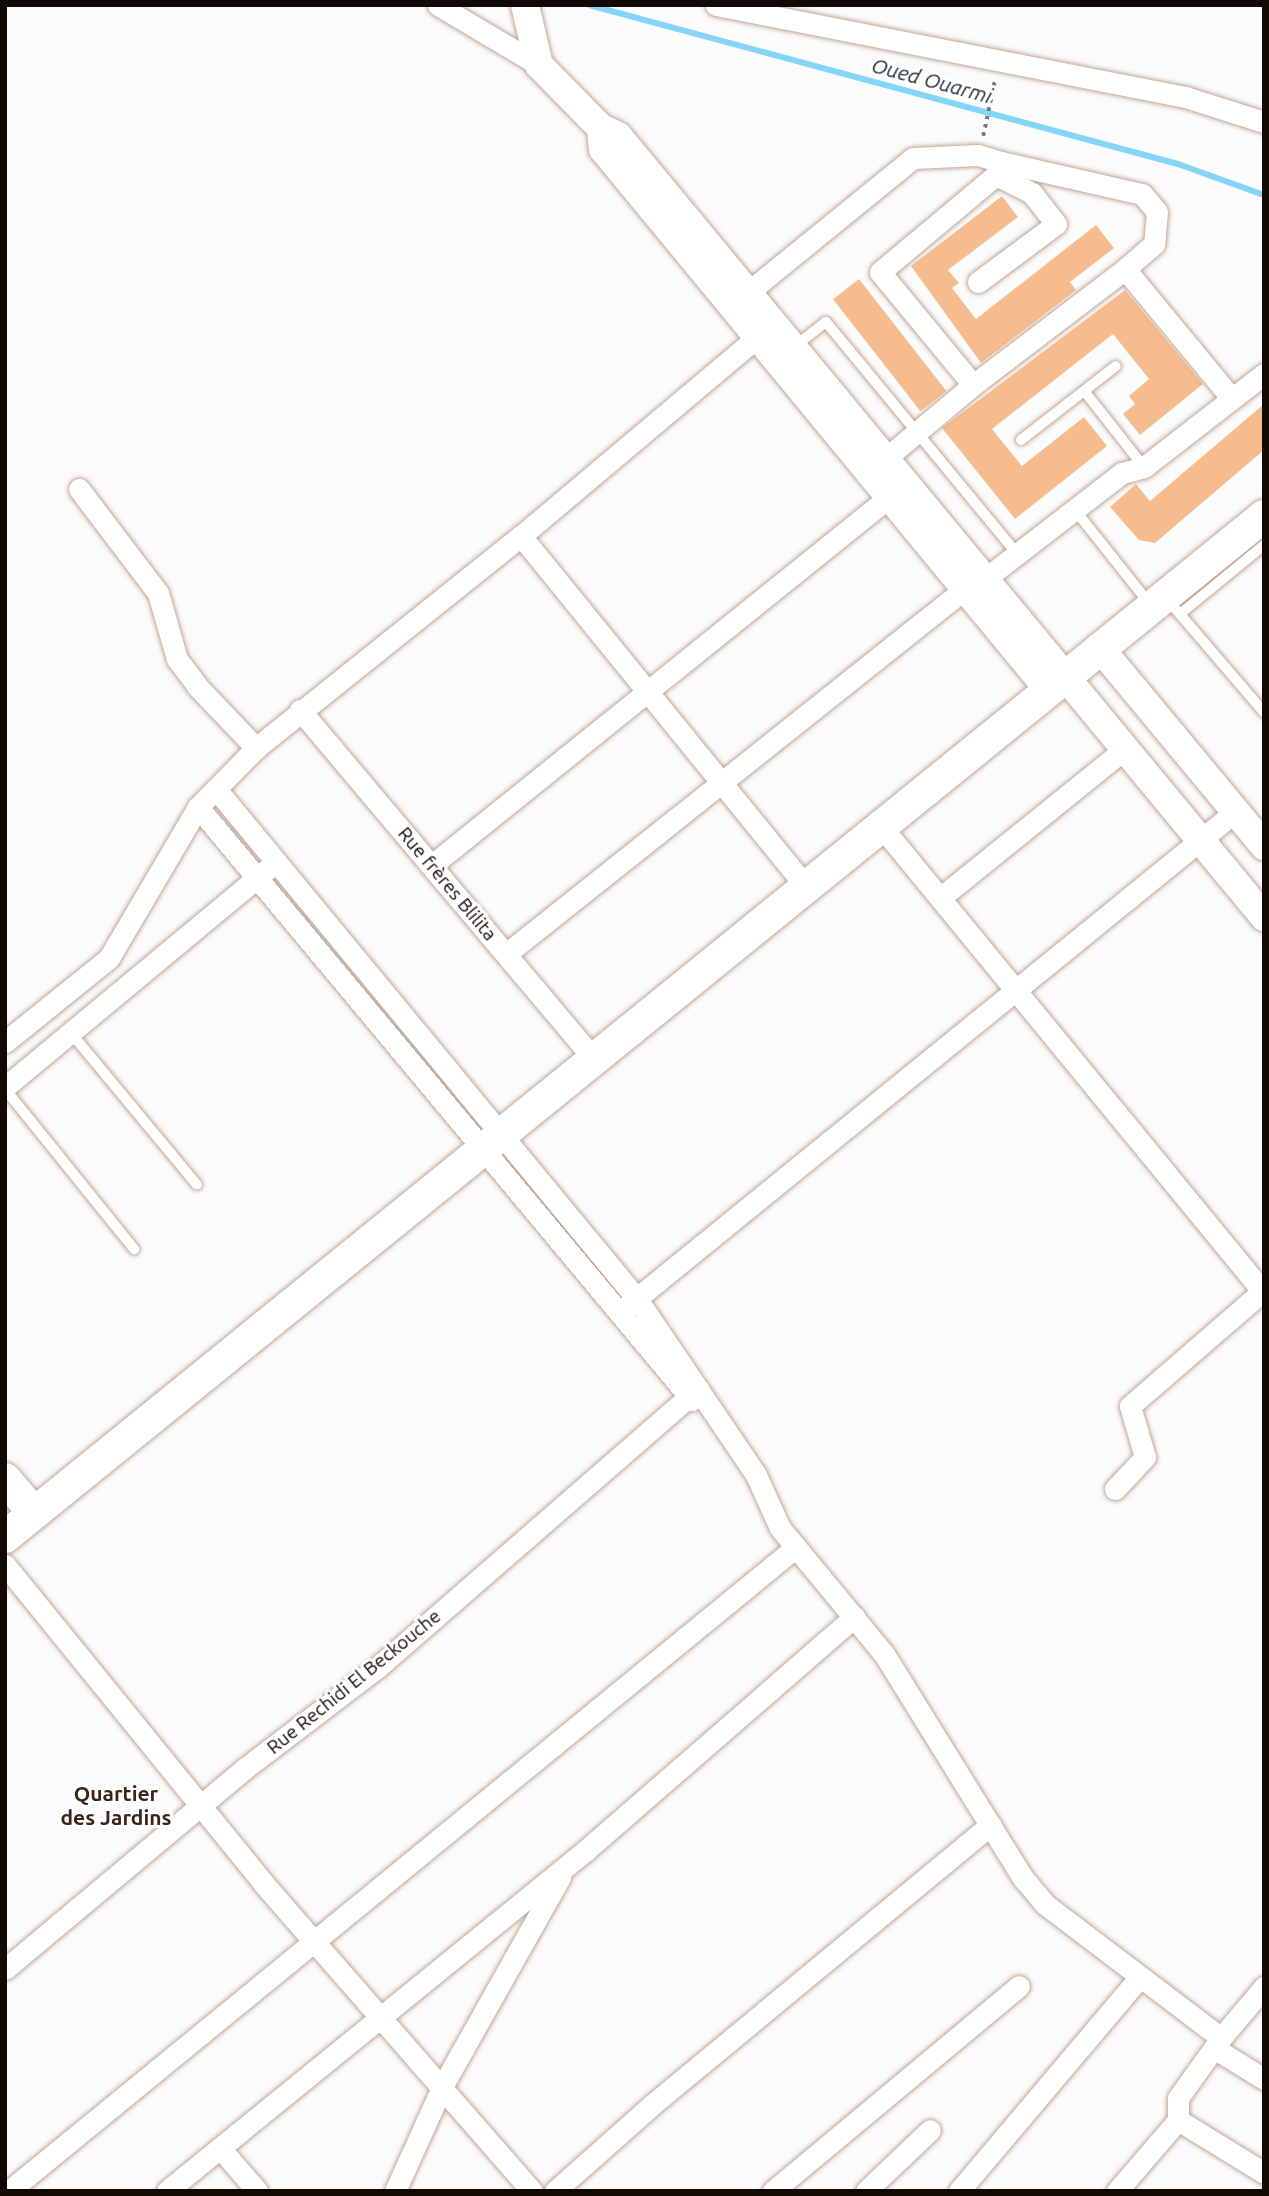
<!DOCTYPE html>
<meta charset="utf-8">
<style>
body{margin:0}
#map{position:relative;width:1269px;height:2196px;overflow:hidden;background:#fbfbfb;font-family:Ubuntu,sans-serif}
div>[style]{position:absolute}
[style*='--x']{left:calc(var(--x)*1px);top:calc(var(--y)*1px);width:calc(var(--w)*1px);rotate:calc(var(--a)*1deg)}
.stream>*{height:6px;margin:-3px;padding:0 3px;transform-origin:3px;border-radius:3px;background:#85d5f8}
.building>*{inset:0;background:#f7bc8d;transform-origin:0 0}
.path>*{height:3.5px;margin-top:-1.75px;transform-origin:0;background:repeating-linear-gradient(90deg,#7c7875 0 3.5px,transparent 0 8.5px)}
.roads{filter:drop-shadow(0 0 2px #c2a696) drop-shadow(0 0 2px #c2a696)}
.lane>*{height:10px;margin:-5px;padding:0 5px;transform-origin:5px;border-radius:5px;background:#fff}
.street>*{height:21px;margin:-10.5px;padding:0 10.5px;transform-origin:10.5px;border-radius:10.5px;background:#fff}
.secondary>*{height:28px;margin:-14px;padding:0 14px;transform-origin:14px;border-radius:14px;background:#fff}
.primary>*{height:32px;margin:-16px;padding:0 16px;transform-origin:16px;border-radius:16px;background:#fff}
span{translate:-50% -50%;white-space:nowrap;text-align:center;line-height:1.15;-webkit-text-stroke:6px #fff;paint-order:stroke}
.street-label{font-size:19px;color:#120905}
.water-label{font-size:21px;color:#1a2d35;font-style:italic}
.neighbourhood-label{font-size:21px;color:#3a2418;font-weight:700}
.frame{position:absolute;inset:0;border:7px solid #120905;pointer-events:none}
</style>
<div id="map">
<div class="stream">
<div style="--x:589;--y:5;--w:610;--a:15.11"></div>
<div style="--x:1178;--y:164;--w:91;--a:19.8"></div>
</div>
<div class="building">
<div style="clip-path:polygon(1002px 196px,1018px 217px,948px 270px,959px 283px,952px 288px,976px 319px,1096px 225px,1114px 248px,1070px 282px,1076px 290px,981px 363px,911px 266px)"></div>
<div style="left:859px;top:279px;width:142px;height:33px;rotate:52deg"></div>
<div style="clip-path:polygon(1125px 290px,1203px 384px,1140px 435px,1123px 414px,1135px 404px,1129px 396px,1149px 379px,1113px 334px,992px 429px,1022px 466px,1084px 417px,1107px 446px,1015px 519px,942px 428px)"></div>
<div style="clip-path:polygon(1264px 404px,1264px 450px,1155px 543px,1139px 540px,1110px 507px,1136px 484px,1150px 501px)"></div>
</div>
<div class="path">
<div style="--x:983;--y:136;--w:58;--a:-78.1"></div>
</div>
<div class="roads">
<div class="lane">
<div style="--x:795;--y:346;--w:39;--a:-38"></div>
<div style="--x:826;--y:322;--w:301;--a:50.5"></div>
<div style="--x:1085;--y:392;--w:95;--a:51.8"></div>
<div style="--x:1021;--y:440;--w:120;--a:-37.9"></div>
<div style="--x:1075;--y:510;--w:119;--a:51.5"></div>
<div style="--x:1167;--y:599;--w:149;--a:49.4"></div>
<div style="--x:1180;--y:614;--w:109;--a:-39.4"></div>
<div style="--x:71;--y:1033;--w:197;--a:50.3"></div>
<div style="--x:5;--y:1089;--w:206;--a:51.1"></div>
</div>
<div class="street">
<div style="--x:438;--y:5;--w:117;--a:30.7"></div>
<div style="--x:716;--y:5;--w:478;--a:11.1"></div>
<div style="--x:1185;--y:97;--w:83;--a:17.6"></div>
<div style="--x:1001;--y:162;--w:145;--a:12.8"></div>
<div style="--x:1142;--y:194;--w:23;--a:50"></div>
<div style="--x:1157;--y:212;--w:32;--a:95"></div>
<div style="--x:1154;--y:244;--w:38;--a:139"></div>
<div style="--x:978;--y:282;--w:97;--a:-36.6"></div>
<div style="--x:1056;--y:224;--w:39;--a:-128"></div>
<div style="--x:1032;--y:193;--w:40;--a:-153.4"></div>
<div style="--x:736;--y:302;--w:228;--a:-39.1"></div>
<div style="--x:913;--y:158;--w:65;--a:-2.6"></div>
<div style="--x:978;--y:155;--w:24;--a:17"></div>
<div style="--x:1001;--y:162;--w:14;--a:111"></div>
<div style="--x:996;--y:175;--w:151;--a:140.1"></div>
<div style="--x:880;--y:272;--w:146;--a:50.5"></div>
<div style="--x:973;--y:385;--w:129;--a:140"></div>
<div style="--x:973;--y:385;--w:191;--a:-37.3"></div>
<div style="--x:1125;--y:269;--w:168;--a:50.5"></div>
<div style="--x:79;--y:489;--w:131;--a:52.8"></div>
<div style="--x:158;--y:593;--w:69;--a:73.9"></div>
<div style="--x:177;--y:659;--w:34;--a:53"></div>
<div style="--x:197;--y:686;--w:86;--a:46.4"></div>
<div style="--x:521;--y:536;--w:451;--a:50.9"></div>
<div style="--x:300;--y:710;--w:455;--a:49.9"></div>
<div style="--x:216;--y:789;--w:661;--a:50.46"></div>
<div style="--x:637;--y:1299;--w:212;--a:55.9"></div>
<div style="--x:756;--y:1475;--w:58;--a:65.6"></div>
<div style="--x:780;--y:1528;--w:163;--a:50.5"></div>
<div style="--x:884;--y:1654;--w:264;--a:58.2"></div>
<div style="--x:1023;--y:1878;--w:35;--a:50"></div>
<div style="--x:1046;--y:1905;--w:220;--a:37.2"></div>
<div style="--x:1221;--y:2038;--w:67;--a:-49.9"></div>
<div style="--x:198;--y:807;--w:772;--a:50.2"></div>
<div style="--x:880;--y:825;--w:605;--a:50.63"></div>
<div style="--x:432;--y:865;--w:600;--a:-38.84"></div>
<div style="--x:940;--y:898;--w:239;--a:-38.9"></div>
<div style="--x:506;--y:954;--w:589;--a:-38.52"></div>
<div style="--x:967;--y:587;--w:21;--a:-25"></div>
<div style="--x:986;--y:578;--w:172;--a:-37.7"></div>
<div style="--x:1122;--y:473;--w:23;--a:-15"></div>
<div style="--x:1144;--y:467;--w:152;--a:-37.8"></div>
<div style="--x:5;--y:1042;--w:134;--a:-38.9"></div>
<div style="--x:109;--y:958;--w:175;--a:-59.5"></div>
<div style="--x:198;--y:807;--w:83;--a:-45.5"></div>
<div style="--x:256;--y:748;--w:339;--a:-38.7"></div>
<div style="--x:521;--y:536;--w:309;--a:-40.1"></div>
<div style="--x:5;--y:1087;--w:342;--a:-39.7"></div>
<div style="--x:626;--y:1307;--w:786;--a:-39.12"></div>
<div style="--x:1115;--y:1489;--w:44;--a:-46.8"></div>
<div style="--x:1145;--y:1457;--w:53;--a:-106.4"></div>
<div style="--x:1130;--y:1406;--w:177;--a:-40.9"></div>
<div style="--x:5;--y:1565;--w:409;--a:50.9"></div>
<div style="--x:263;--y:1883;--w:409;--a:48.9"></div>
<div style="--x:5;--y:1969;--w:312;--a:-39.9"></div>
<div style="--x:244;--y:1769;--w:168;--a:-37.3"></div>
<div style="--x:378;--y:1667;--w:424;--a:-41"></div>
<div style="--x:1214;--y:2048;--w:59;--a:31.8"></div>
<div style="--x:1178;--y:2120;--w:101;--a:31.6"></div>
<div style="--x:220;--y:2148;--w:57;--a:49.3"></div>
<div style="--x:9;--y:2191;--w:1017;--a:-39.29"></div>
<div style="--x:167;--y:2191;--w:539;--a:-39.12"></div>
<div style="--x:585;--y:1851;--w:357;--a:-41"></div>
<div style="--x:395;--y:2191;--w:116;--a:-65.6"></div>
<div style="--x:443;--y:2085;--w:239;--a:-60.6"></div>
<div style="--x:555;--y:2191;--w:131;--a:-41.6"></div>
<div style="--x:653;--y:2104;--w:438;--a:-39.6"></div>
<div style="--x:773;--y:2191;--w:320;--a:-39.8"></div>
<div style="--x:866;--y:2191;--w:88;--a:-43.6"></div>
<div style="--x:959;--y:2191;--w:280;--a:-49.8"></div>
<div style="--x:1117;--y:2191;--w:94;--a:-49.3"></div>
<div style="--x:1178;--y:2120;--w:22;--a:-90"></div>
<div style="--x:1178;--y:2098;--w:74;--a:-54.4"></div>
</div>
<div class="secondary">
<div style="--x:525;--y:5;--w:62;--a:76.9"></div>
<div style="--x:539;--y:65;--w:88;--a:45.5"></div>
<div style="--x:601;--y:128;--w:21;--a:85"></div>
<div style="--x:603;--y:149;--w:700;--a:50.51"></div>
<div style="--x:601;--y:128;--w:19;--a:25"></div>
<div style="--x:618;--y:136;--w:1014;--a:50.4"></div>
<div style="--x:1099;--y:647;--w:259;--a:50.3"></div>
</div>
<div class="primary">
<div style="--x:5;--y:1479;--w:45;--a:49.5"></div>
<div style="--x:5;--y:1537;--w:1621;--a:-39.04"></div>
</div>
</div>
<div class="street-label">
<span style="left:447px;top:884px;rotate:50deg">Rue frères Blilita</span>
<span style="left:354px;top:1682px;rotate:-39deg">Rue Rechidi El Beckouche</span>
</div>
<div class="water-label">
<span style="left:932px;top:80px;rotate:15deg">Oued Ouarmi</span>
</div>
<div class="neighbourhood-label">
<span style="left:116px;top:1805px">Quartier<br>des Jardins</span>
</div>
<div class="frame"></div>
</div>
